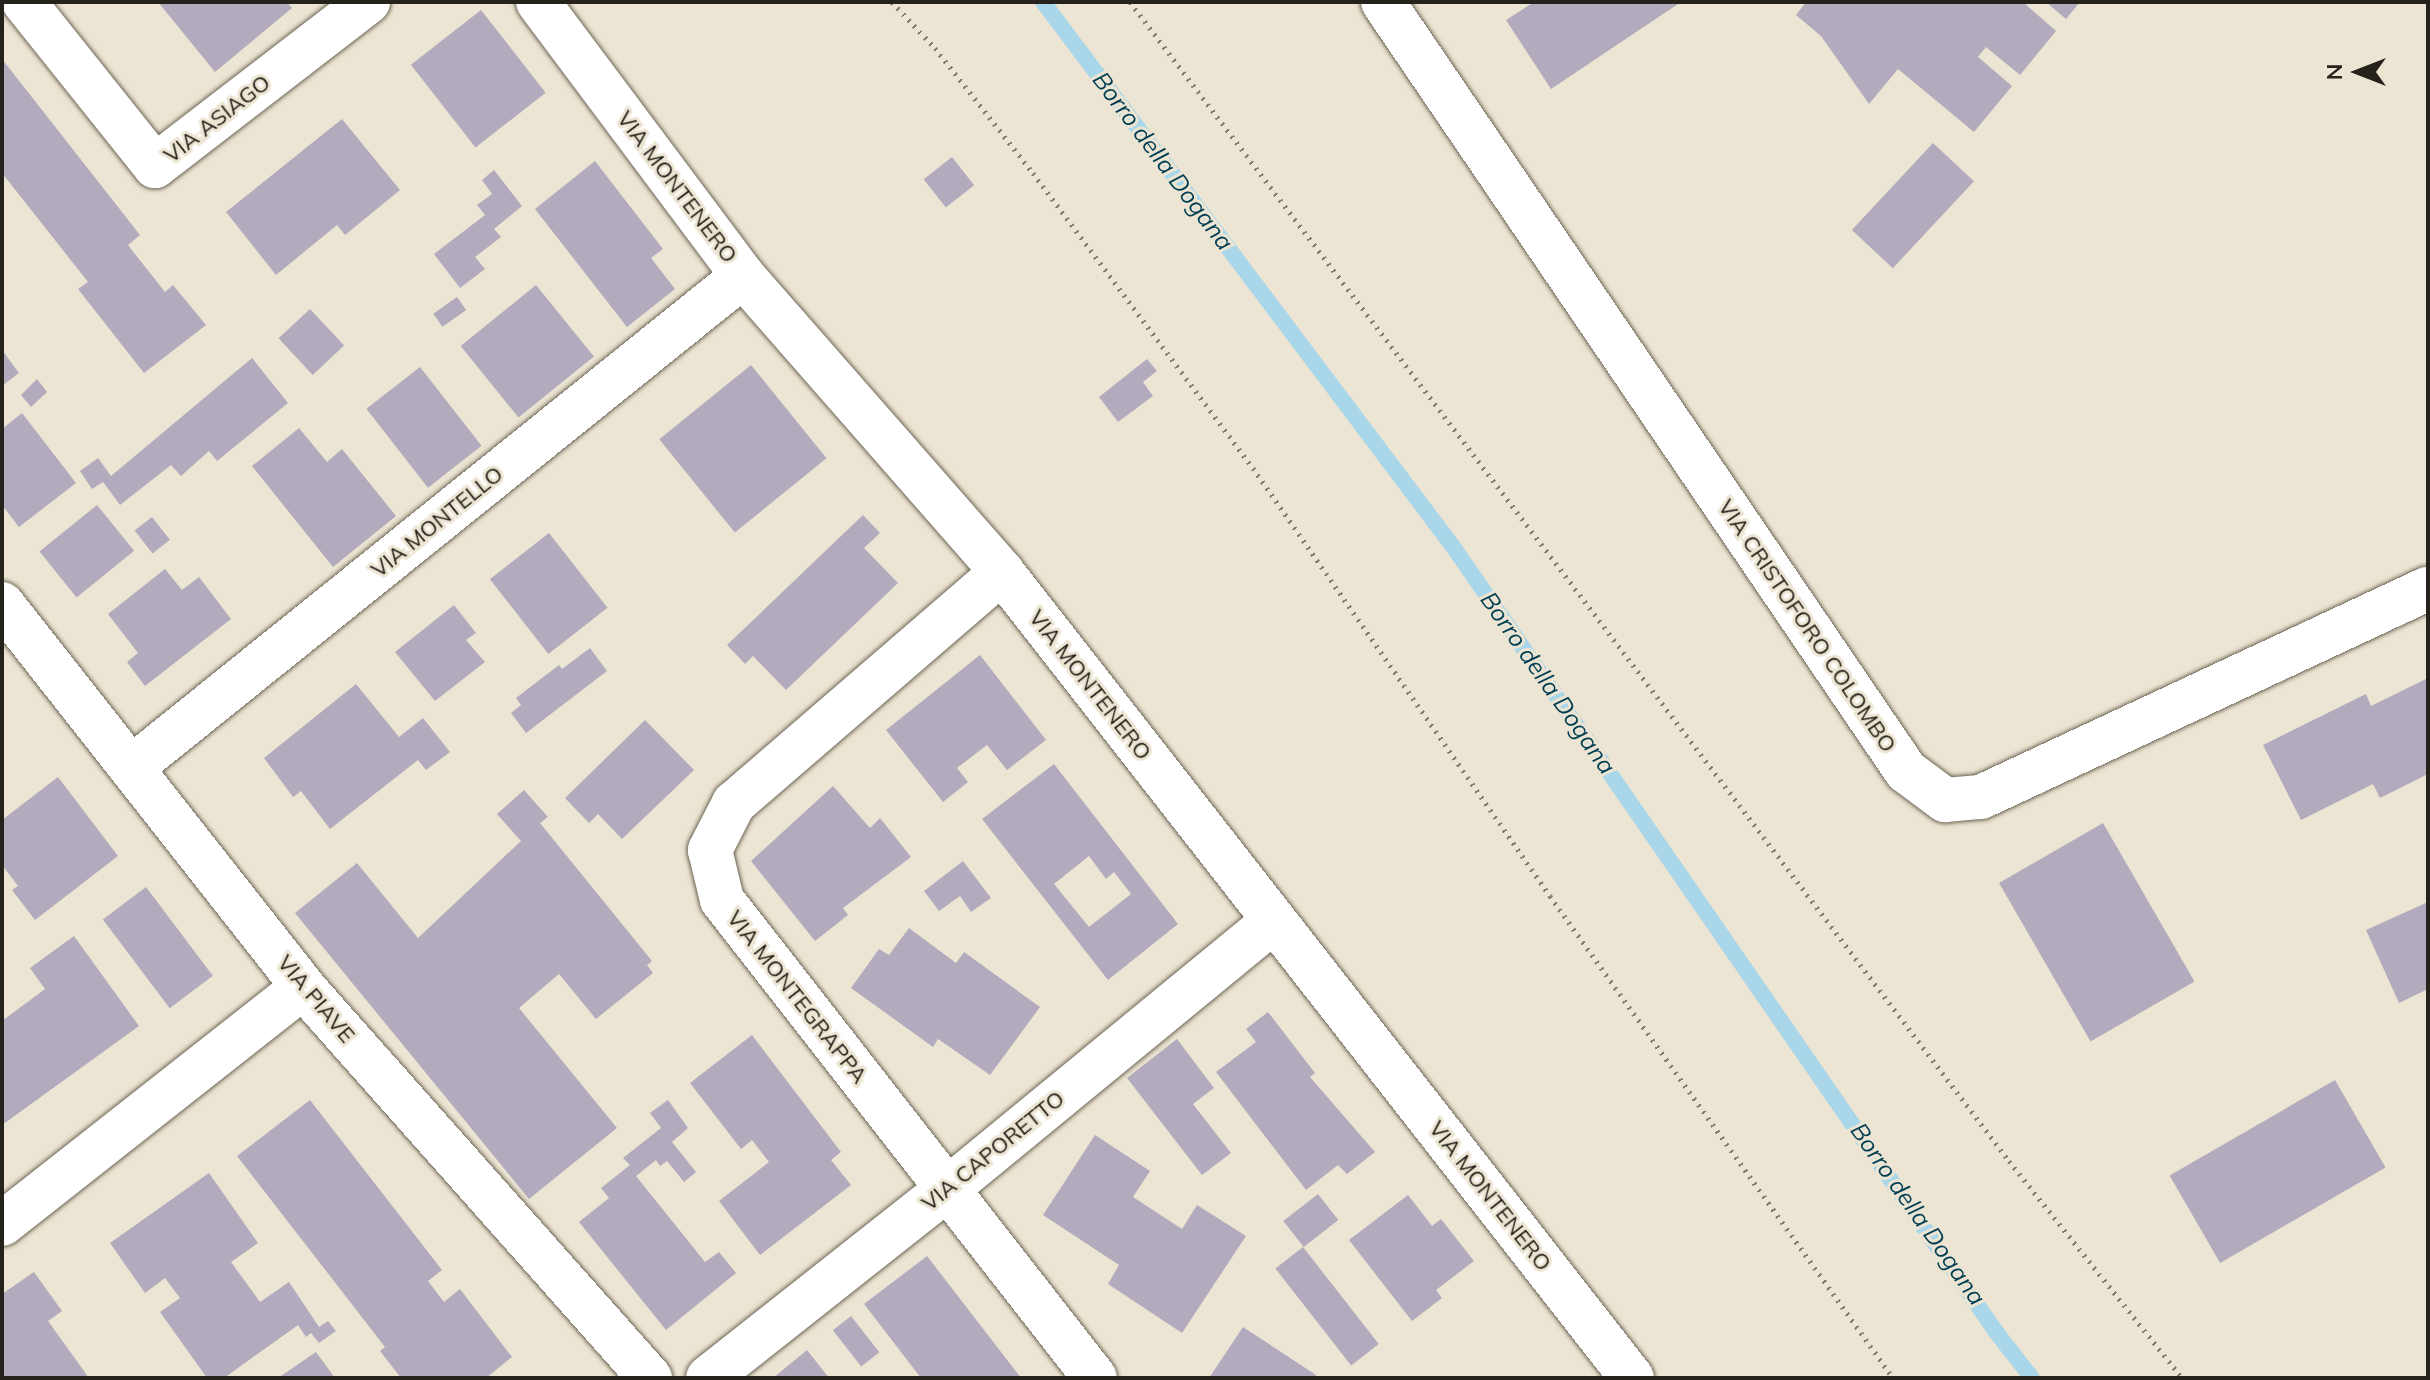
<!DOCTYPE html>
<style>
body{margin:0}
#map{position:relative;width:2430px;height:1380px;overflow:hidden;background:#ede5d3;font-family:Mulish,sans-serif}
div>[style]{position:absolute}
[style*='--x']{left:calc(var(--x)*1px);top:calc(var(--y)*1px);width:calc(var(--w)*1px);rotate:calc(var(--a)*1deg)}
.stream>*{height:16px;margin:-8px;padding:0 8px;transform-origin:8px;border-radius:8px;background:#a9d6e9}
.building>*{inset:0;background:#b1abbd;transform-origin:0 0}
.path>*{height:5px;margin-top:-2.5px;transform-origin:0;background:repeating-linear-gradient(90deg,#847e72 0 2px,transparent 0 8px)}
.roads{filter:drop-shadow(0 0 2px #6d6656) drop-shadow(0 0 2px #6d6656)}
.minor>*{height:44px;margin:-22px;padding:0 22px;transform-origin:22px;border-radius:22px;background:#fff}
span{translate:-50% -50%;white-space:nowrap;text-align:center;line-height:1.15;-webkit-text-stroke:6px #ede5d3;paint-order:stroke}
.street-label{font-size:22px;color:#25221b}
.water-label{font-size:24px;color:#003f53;font-style:italic}
.frame{position:absolute;inset:0;border:4px solid #25221b;pointer-events:none}
.north{position:absolute;left:2318px;top:32px;width:80px;height:80px;-webkit-text-stroke:6px #ede5d3;paint-order:stroke;rotate:270deg;font-size:22px;font-weight:700;line-height:32px;text-align:center;color:#25221b}
.north::after{content:'';display:block;margin:auto;width:28px;height:36px;background:#25221b;clip-path:polygon(50% 0,100% 100%,50% 72%,0 100%)}
</style>
<div id="map">
<div class="stream">
<div style="--x:1043;--y:2;--w:683;--a:53.03"></div>
<div style="--x:1454;--y:548;--w:953;--a:55.34"></div>
<div style="--x:1996;--y:1332;--w:58;--a:52"></div>
</div>
<div class="building">
<div style="clip-path:polygon(158px 2px,287px 2px,292px 8px,215px 72px)"></div>
<div style="clip-path:polygon(1534px 2px,1681px 2px,1551px 89px,1506px 20px)"></div>
<div style="clip-path:polygon(1806px 2px,2023px 2px,2056px 31px,2020px 75px,1986px 47px,1978px 57px,2012px 86px,1974px 132px,1898px 69px,1869px 104px,1821px 36px,1796px 15px)"></div>
<div style="clip-path:polygon(2046px 2px,2080px 2px,2066px 19px)"></div>
<div style="left:481px;top:10px;width:105px;height:89px;rotate:52deg"></div>
<div style="clip-path:polygon(2px 59px,140px 235px,128px 245px,131px 249px,165px 292px,173px 285px,206px 325px,144px 373px,78px 289px,88px 282px,2px 173px)"></div>
<div style="clip-path:polygon(342px 119px,400px 190px,345px 235px,337px 225px,276px 275px,226px 212px)"></div>
<div style="left:1933px;top:143px;width:56px;height:119px;rotate:43deg"></div>
<div style="left:952px;top:157px;width:36px;height:36px;rotate:52deg"></div>
<div style="clip-path:polygon(595px 161px,663px 249px,651px 258px,675px 289px,627px 327px,535px 209px)"></div>
<div style="clip-path:polygon(494px 170px,522px 206px,494px 229px,501px 237px,475px 257px,485px 269px,460px 288px,434px 254px,485px 215px,477px 205px,492px 194px,482px 180px)"></div>
<div style="left:536px;top:285px;width:92px;height:97px;rotate:51deg"></div>
<div style="left:457px;top:297px;width:16px;height:29px;rotate:55deg"></div>
<div style="left:310px;top:309px;width:50px;height:43px;rotate:47deg"></div>
<div style="clip-path:polygon(2px 350px,19px 373px,2px 386px)"></div>
<div style="clip-path:polygon(252px 358px,288px 403px,217px 461px,209px 451px,181px 476px,171px 465px,120px 505px,103px 482px,92px 489px,80px 471px,98px 458px,111px 476px)"></div>
<div style="clip-path:polygon(1147px 359px,1157px 371px,1143px 382px,1153px 396px,1118px 422px,1099px 397px)"></div>
<div style="left:751px;top:365px;width:120px;height:118px;rotate:51deg"></div>
<div style="left:420px;top:367px;width:100px;height:68px;rotate:52deg"></div>
<div style="clip-path:polygon(37px 379px,47px 392px,31px 407px,21px 395px)"></div>
<div style="clip-path:polygon(22px 413px,76px 483px,19px 527px,2px 505px,2px 429px)"></div>
<div style="clip-path:polygon(299px 428px,327px 462px,342px 449px,396px 516px,333px 567px,252px 466px)"></div>
<div style="left:97px;top:505px;width:59px;height:74px;rotate:51deg"></div>
<div style="clip-path:polygon(863px 515px,880px 533px,864px 548px,898px 583px,786px 690px,753px 656px,745px 664px,727px 645px)"></div>
<div style="left:152px;top:517px;width:29px;height:22px;rotate:52deg"></div>
<div style="left:549px;top:533px;width:95px;height:75px;rotate:52deg"></div>
<div style="clip-path:polygon(165px 569px,182px 590px,199px 577px,231px 619px,145px 686px,127px 662px,138px 653px,108px 614px)"></div>
<div style="clip-path:polygon(454px 605px,476px 633px,466px 640px,485px 662px,435px 701px,395px 652px)"></div>
<div style="clip-path:polygon(590px 648px,607px 671px,526px 733px,511px 713px,521px 705px,516px 698px,559px 665px,562px 669px)"></div>
<div style="clip-path:polygon(980px 655px,1046px 740px,1007px 770px,987px 745px,957px 768px,968px 782px,943px 802px,886px 730px)"></div>
<div style="clip-path:polygon(2428px 678px,2428px 774px,2380px 798px,2373px 784px,2301px 820px,2263px 745px,2366px 694px,2371px 706px)"></div>
<div style="clip-path:polygon(356px 684px,399px 737px,423px 718px,450px 752px,426px 770px,418px 760px,330px 829px,301px 791px,293px 797px,264px 758px)"></div>
<div style="clip-path:polygon(645px 720px,694px 770px,622px 839px,598px 814px,589px 823px,565px 798px)"></div>
<div style="clip-path:polygon(evenodd,1054px 764px,1178px 924px,1108px 980px,982px 819px,1054px 764px,1089px 856px,1106px 879px,1114px 872px,1131px 894px,1089px 927px,1054px 884px,1089px 856px)"></div>
<div style="clip-path:polygon(58px 777px,118px 856px,35px 920px,12px 890px,18px 886px,2px 865px,2px 820px)"></div>
<div style="clip-path:polygon(833px 786px,870px 828px,880px 818px,911px 857px,843px 908px,848px 915px,815px 941px,751px 861px)"></div>
<div style="clip-path:polygon(524px 790px,548px 817px,540px 823px,652px 961px,647px 965px,653px 973px,596px 1019px,559px 974px,519px 1008px,617px 1128px,529px 1199px,295px 913px,357px 863px,418px 938px,521px 841px,497px 814px)"></div>
<div style="left:2103px;top:823px;width:183px;height:120px;rotate:60deg"></div>
<div style="clip-path:polygon(963px 861px,991px 898px,971px 912px,960px 896px,939px 911px,924px 891px)"></div>
<div style="left:146px;top:887px;width:111px;height:54px;rotate:53deg"></div>
<div style="clip-path:polygon(2428px 902px,2428px 989px,2399px 1003px,2366px 930px)"></div>
<div style="clip-path:polygon(909px 928px,956px 963px,964px 952px,1040px 1007px,990px 1075px,938px 1039px,933px 1047px,851px 988px,879px 949px,889px 955px)"></div>
<div style="clip-path:polygon(74px 936px,139px 1026px,2px 1125px,2px 1021px,45px 989px,30px 968px)"></div>
<div style="clip-path:polygon(1268px 1012px,1315px 1073px,1310px 1077px,1375px 1152px,1347px 1174px,1338px 1165px,1306px 1190px,1216px 1072px,1256px 1042px,1246px 1029px)"></div>
<div style="clip-path:polygon(752px 1035px,841px 1152px,831px 1160px,851px 1185px,760px 1255px,719px 1201px,769px 1162px,752px 1140px,741px 1149px,690px 1083px)"></div>
<div style="clip-path:polygon(1177px 1039px,1214px 1088px,1193px 1104px,1231px 1153px,1202px 1175px,1127px 1078px)"></div>
<div style="left:2335px;top:1080px;width:101px;height:191px;rotate:60deg"></div>
<div style="clip-path:polygon(310px 1100px,442px 1270px,428px 1281px,444px 1302px,460px 1289px,512px 1357px,486px 1378px,401px 1378px,380px 1351px,385px 1347px,237px 1156px)"></div>
<div style="clip-path:polygon(668px 1100px,688px 1128px,672px 1142px,696px 1172px,684px 1182px,667px 1161px,660px 1166px,656px 1160px,636px 1176px,705px 1262px,719px 1252px,736px 1273px,666px 1330px,579px 1222px,609px 1198px,601px 1188px,630px 1165px,623px 1158px,661px 1128px,650px 1113px)"></div>
<div style="clip-path:polygon(1095px 1135px,1150px 1171px,1133px 1197px,1182px 1229px,1197px 1205px,1246px 1236px,1182px 1333px,1108px 1284px,1119px 1265px,1043px 1215px)"></div>
<div style="clip-path:polygon(209px 1173px,258px 1243px,231px 1262px,260px 1302px,289px 1282px,319px 1327px,328px 1321px,336px 1331px,319px 1343px,311px 1333px,306px 1337px,298px 1325px,224px 1378px,207px 1378px,160px 1312px,180px 1298px,165px 1278px,145px 1293px,110px 1243px)"></div>
<div style="left:1318px;top:1194px;width:33px;height:44px;rotate:52deg"></div>
<div style="clip-path:polygon(1408px 1195px,1432px 1226px,1441px 1219px,1474px 1261px,1436px 1290px,1442px 1298px,1412px 1321px,1349px 1240px)"></div>
<div style="left:1303px;top:1247px;width:123px;height:35px;rotate:52deg"></div>
<div style="clip-path:polygon(927px 1256px,1021px 1378px,921px 1378px,864px 1304px)"></div>
<div style="clip-path:polygon(34px 1272px,62px 1311px,48px 1321px,89px 1378px,2px 1378px,2px 1294px)"></div>
<div style="left:851px;top:1316px;width:46px;height:23px;rotate:52deg"></div>
<div style="clip-path:polygon(1243px 1327px,1316px 1375px,1314px 1378px,1209px 1378px)"></div>
<div style="clip-path:polygon(807px 1350px,829px 1378px,773px 1378px)"></div>
<div style="clip-path:polygon(316px 1352px,335px 1378px,278px 1378px)"></div>
</div>
<div class="path">
<div style="--x:892;--y:2;--w:63;--a:46.9"></div>
<div style="--x:935;--y:48;--w:159;--a:51.9"></div>
<div style="--x:1033;--y:173;--w:368;--a:53.3"></div>
<div style="--x:1253;--y:468;--w:521;--a:55.24"></div>
<div style="--x:1550;--y:896;--w:592;--a:54.56"></div>
<div style="--x:1130;--y:2;--w:1455;--a:52.82"></div>
<div style="--x:2009;--y:1161;--w:278;--a:51.4"></div>
</div>
<div class="roads">
<div class="minor">
<div style="--x:24;--y:2;--w:210;--a:51.4"></div>
<div style="--x:155;--y:166;--w:269;--a:-37.6"></div>
<div style="--x:538;--y:2;--w:342;--a:53.2"></div>
<div style="--x:743;--y:276;--w:393;--a:48.8"></div>
<div style="--x:1002;--y:572;--w:1023;--a:51.99"></div>
<div style="--x:1383;--y:2;--w:930;--a:55.78"></div>
<div style="--x:1906;--y:771;--w:49;--a:36.6"></div>
<div style="--x:1945;--y:800;--w:36;--a:-5"></div>
<div style="--x:1981;--y:797;--w:493;--a:-25"></div>
<div style="--x:1002;--y:572;--w:354;--a:139.2"></div>
<div style="--x:734;--y:803;--w:53;--a:117.1"></div>
<div style="--x:710;--y:850;--w:51;--a:76.5"></div>
<div style="--x:722;--y:900;--w:606;--a:52.03"></div>
<div style="--x:2;--y:604;--w:487;--a:51.8"></div>
<div style="--x:303;--y:987;--w:523;--a:48.41"></div>
<div style="--x:131;--y:768;--w:785;--a:-38.8"></div>
<div style="--x:2;--y:1224;--w:383;--a:-38.2"></div>
<div style="--x:708;--y:1378;--w:303;--a:-38.3"></div>
<div style="--x:946;--y:1190;--w:424;--a:-39.4"></div>
</div>
</div>
<div class="street-label">
<span style="left:217px;top:119px;rotate:-38deg">VIA ASIAGO</span>
<span style="left:677px;top:187px;rotate:53deg">VIA MONTENERO</span>
<span style="left:437px;top:522px;rotate:-39deg">VIA MONTELLO</span>
<span style="left:1807px;top:626px;rotate:56deg">VIA CRISTOFORO COLOMBO</span>
<span style="left:1090px;top:685px;rotate:52deg">VIA MONTENERO</span>
<span style="left:797px;top:997px;rotate:52deg">VIA MONTEGRAPPA</span>
<span style="left:316px;top:999px;rotate:50deg">VIA PIAVE</span>
<span style="left:993px;top:1151px;rotate:-39deg">VIA CAPORETTO</span>
<span style="left:1490px;top:1196px;rotate:52deg">VIA MONTENERO</span>
</div>
<div class="water-label">
<span style="left:1163px;top:161px;rotate:53deg">Borro della Dogana</span>
<span style="left:1548px;top:683px;rotate:55deg">Borro della Dogana</span>
<span style="left:1918px;top:1214px;rotate:55deg">Borro della Dogana</span>
</div>
<div class="frame"></div>
<div class="north">N</div>
</div>
